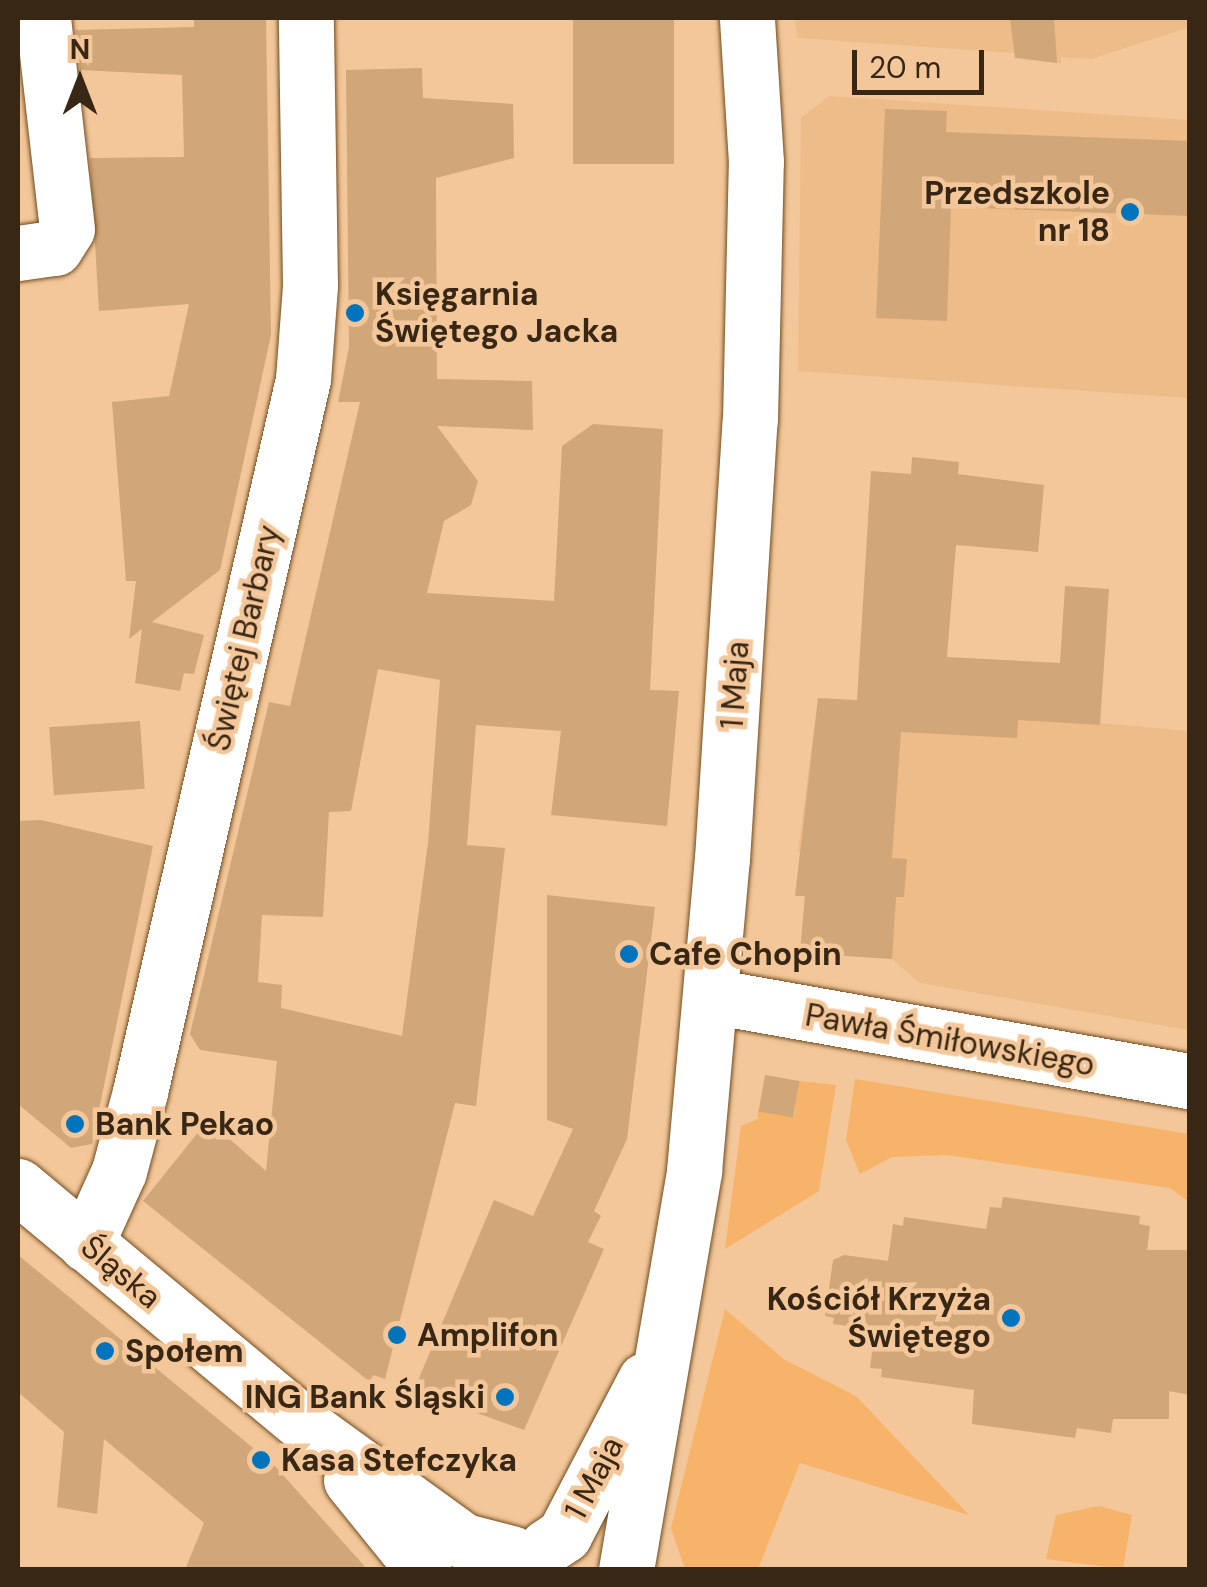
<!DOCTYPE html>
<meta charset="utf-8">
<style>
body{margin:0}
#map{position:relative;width:1207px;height:1587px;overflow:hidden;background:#f3c799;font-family:"DM Sans",sans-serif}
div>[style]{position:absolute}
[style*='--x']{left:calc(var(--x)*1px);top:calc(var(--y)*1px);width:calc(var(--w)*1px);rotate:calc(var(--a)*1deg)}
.built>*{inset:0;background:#edbc88}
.green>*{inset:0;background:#f6b369}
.building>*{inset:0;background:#d1a679;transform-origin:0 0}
.roads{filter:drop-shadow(0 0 2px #724c1f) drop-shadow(0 0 2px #724c1f)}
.minor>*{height:55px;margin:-27.5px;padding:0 27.5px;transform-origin:27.5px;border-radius:27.5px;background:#fff}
.dots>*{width:28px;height:28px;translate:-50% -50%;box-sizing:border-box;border:5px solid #f3c799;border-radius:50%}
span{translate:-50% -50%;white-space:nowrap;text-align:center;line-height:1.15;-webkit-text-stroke:9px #f3c799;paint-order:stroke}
.poi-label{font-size:32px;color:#382715;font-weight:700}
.right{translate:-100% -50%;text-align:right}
.left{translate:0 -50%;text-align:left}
.street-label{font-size:32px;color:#382715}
.frame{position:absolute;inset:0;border:20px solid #382715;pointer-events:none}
.north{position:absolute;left:30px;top:30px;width:100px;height:100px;-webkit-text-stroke:8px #f3c799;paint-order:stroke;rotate:0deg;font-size:28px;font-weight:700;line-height:40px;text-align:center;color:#382715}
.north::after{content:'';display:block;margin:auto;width:35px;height:45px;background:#382715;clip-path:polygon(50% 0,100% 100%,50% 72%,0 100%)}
.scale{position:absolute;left:852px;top:50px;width:132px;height:45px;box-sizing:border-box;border:5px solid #382715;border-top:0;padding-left:12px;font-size:30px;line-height:35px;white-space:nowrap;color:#382715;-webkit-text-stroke:8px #f3c799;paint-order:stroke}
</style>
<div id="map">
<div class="built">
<div style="clip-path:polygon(795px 18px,1189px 18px,1190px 27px,1091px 59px,1061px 57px,1061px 64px,1014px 53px,797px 38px)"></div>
<div style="clip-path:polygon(829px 96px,1189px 120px,1189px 398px,798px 371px,801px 118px)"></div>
<div style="clip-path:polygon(818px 698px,1189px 731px,1189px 1030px,920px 983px,892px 959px,800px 953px,808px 854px,798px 852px)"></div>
</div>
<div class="green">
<div style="clip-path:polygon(855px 1079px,1189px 1134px,1189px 1202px,1170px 1188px,947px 1155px,892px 1157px,860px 1174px,846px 1140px)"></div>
<div style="clip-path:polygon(799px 1081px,836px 1085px,819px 1191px,725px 1249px,741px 1126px,758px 1119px,758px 1111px,794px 1116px)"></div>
<div style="clip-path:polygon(725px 1309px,785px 1360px,856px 1396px,969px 1515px,800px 1463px,758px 1569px,685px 1569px,671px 1528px)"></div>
<div style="clip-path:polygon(1099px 1506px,1132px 1515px,1123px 1569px,1046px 1559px,1056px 1515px)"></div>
</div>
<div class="building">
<div style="clip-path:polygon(194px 18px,266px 18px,271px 335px,220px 570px,152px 622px,204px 635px,194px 674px,184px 673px,180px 691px,135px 683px,142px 629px,129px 639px,136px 581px,126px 581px,112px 402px,169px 396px,189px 304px,99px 311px,90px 158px,184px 157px,182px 75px,80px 70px,76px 30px,194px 27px)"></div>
<div style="left:573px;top:18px;width:101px;height:146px"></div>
<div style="clip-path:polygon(1010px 18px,1054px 18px,1057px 63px,1015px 58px)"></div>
<div style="clip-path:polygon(evenodd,422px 68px,423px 98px,513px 104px,514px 158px,436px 178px,437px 379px,532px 381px,533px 430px,437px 426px,478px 481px,471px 505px,444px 521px,427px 593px,554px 601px,562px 446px,593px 424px,663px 429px,650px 690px,679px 691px,667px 826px,551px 815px,561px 731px,476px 725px,467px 845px,505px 848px,476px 1106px,455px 1103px,385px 1379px,373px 1375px,370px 1382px,143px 1201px,208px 1120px,266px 1171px,277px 1061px,200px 1050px,190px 1034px,269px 702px,290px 706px,360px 402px,338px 402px,349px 347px,346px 70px,422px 68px,378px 669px,440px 680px,428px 843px,402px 1036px,281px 1008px,282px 985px,258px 982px,262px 915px,323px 917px,329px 812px,351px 811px,378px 669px)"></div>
<div style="clip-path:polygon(885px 109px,947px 111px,946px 132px,1190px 141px,1190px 216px,951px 207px,947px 321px,876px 318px)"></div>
<div style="clip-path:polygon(912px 457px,959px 462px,958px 474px,1044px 485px,1038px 552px,956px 545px,947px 657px,1060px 663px,1065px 586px,1109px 589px,1100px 725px,1018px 720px,1017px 738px,901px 732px,892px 858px,907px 859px,904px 897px,896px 897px,892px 959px,800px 953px,805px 896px,795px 896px,818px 698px,857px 700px,871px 471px,911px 474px)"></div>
<div style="left:140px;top:721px;width:68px;height:91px;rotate:86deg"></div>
<div style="clip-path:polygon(41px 820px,153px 846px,92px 1144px,71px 1148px,18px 1104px,18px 821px)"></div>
<div style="clip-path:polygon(547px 895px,655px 907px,627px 1139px,594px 1211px,601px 1216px,588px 1242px,604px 1249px,524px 1430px,414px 1390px,494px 1200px,533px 1216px,573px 1129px,547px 1120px)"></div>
<div style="left:765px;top:1075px;width:35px;height:37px;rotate:10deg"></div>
<div style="clip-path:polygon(1003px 1197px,1140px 1216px,1139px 1224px,1150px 1226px,1147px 1250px,1190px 1250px,1190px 1395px,1169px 1391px,1169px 1419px,1113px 1419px,1111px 1433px,1077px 1428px,1075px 1438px,972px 1424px,974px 1390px,881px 1377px,882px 1369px,870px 1368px,875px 1330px,833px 1324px,834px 1318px,825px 1316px,833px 1260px,844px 1255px,888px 1261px,893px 1224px,903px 1226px,904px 1217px,986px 1229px,990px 1207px,1001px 1208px)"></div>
<div style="clip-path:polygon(18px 1255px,274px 1465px,368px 1570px,185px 1570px,204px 1523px,104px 1439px,97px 1514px,57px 1507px,64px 1432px,18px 1392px)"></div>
</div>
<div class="roads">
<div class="minor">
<div style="--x:18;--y:253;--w:37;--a:-8"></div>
<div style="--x:55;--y:248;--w:22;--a:-58"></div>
<div style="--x:67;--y:229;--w:212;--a:-96.5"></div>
<div style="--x:711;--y:996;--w:486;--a:10.1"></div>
<div style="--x:18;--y:1186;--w:388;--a:39.8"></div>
<div style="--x:316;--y:1434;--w:183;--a:35.9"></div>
<div style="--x:464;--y:1541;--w:49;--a:14.3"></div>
<div style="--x:86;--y:1244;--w:80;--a:-65.7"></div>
<div style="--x:119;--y:1171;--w:82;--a:-75.1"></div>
<div style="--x:140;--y:1092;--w:731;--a:-77.12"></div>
<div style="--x:303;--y:379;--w:94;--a:-85.7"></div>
<div style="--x:310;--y:285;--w:267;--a:-90.9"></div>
<div style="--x:351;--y:1480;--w:116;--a:51"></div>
<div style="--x:546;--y:1547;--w:22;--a:-34"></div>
<div style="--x:564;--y:1535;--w:175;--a:-62.4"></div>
<div style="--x:626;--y:1570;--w:405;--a:-80.3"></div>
<div style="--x:694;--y:1171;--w:313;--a:-84.9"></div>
<div style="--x:722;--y:859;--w:440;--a:-86.4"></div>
<div style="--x:750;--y:420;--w:258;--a:-88.7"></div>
<div style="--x:756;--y:162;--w:144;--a:-93.6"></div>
</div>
</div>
<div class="dots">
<div style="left:1130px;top:212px;background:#0073bd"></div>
<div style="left:355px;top:313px;background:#0073bd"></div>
<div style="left:629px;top:954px;background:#0073bd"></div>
<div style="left:75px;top:1124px;background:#0073bd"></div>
<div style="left:1011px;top:1318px;background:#0073bd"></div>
<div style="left:397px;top:1335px;background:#0073bd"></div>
<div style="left:105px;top:1351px;background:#0073bd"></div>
<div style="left:505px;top:1397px;background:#0073bd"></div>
<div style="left:261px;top:1460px;background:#0073bd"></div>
</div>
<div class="poi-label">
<span class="right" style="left:1110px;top:212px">Przedszkole<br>nr 18</span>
<span class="left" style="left:375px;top:313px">Księgarnia<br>Świętego Jacka</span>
<span class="left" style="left:649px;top:954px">Cafe Chopin</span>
<span class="left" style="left:95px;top:1124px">Bank Pekao</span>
<span class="right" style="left:991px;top:1318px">Kościół Krzyża<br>Świętego</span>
<span class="left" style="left:417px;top:1335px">Amplifon</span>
<span class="left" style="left:125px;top:1351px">Społem</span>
<span class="right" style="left:485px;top:1397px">ING Bank Śląski</span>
<span class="left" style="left:281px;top:1460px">Kasa Stefczyka</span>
</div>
<div class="street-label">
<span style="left:244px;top:638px;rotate:-77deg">Świętej Barbary</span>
<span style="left:735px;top:685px;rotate:-86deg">1 Maja</span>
<span style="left:950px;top:1040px;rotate:10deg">Pawła Śmiłowskiego</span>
<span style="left:121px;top:1272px;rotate:40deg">Śląska</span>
<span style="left:594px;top:1478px;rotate:-62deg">1 Maja</span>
</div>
<div class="frame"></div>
<div class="north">N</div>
<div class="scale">20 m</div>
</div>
